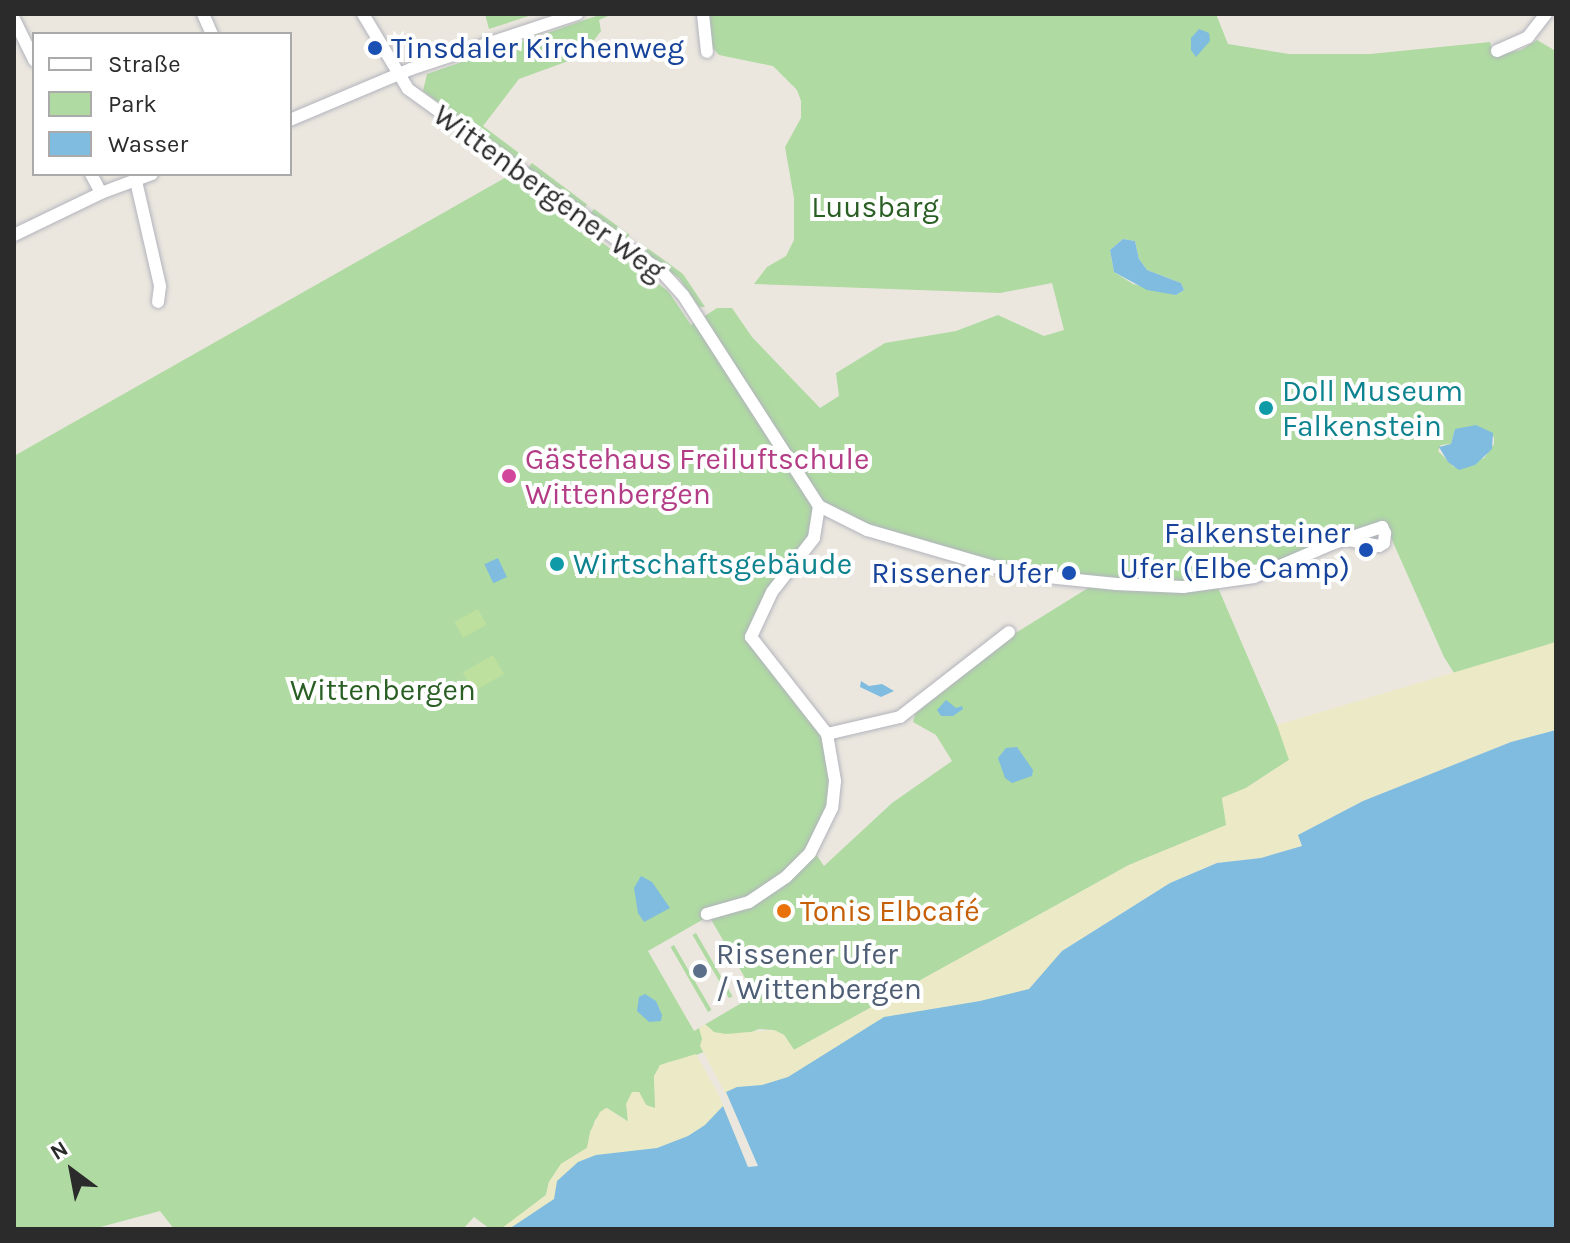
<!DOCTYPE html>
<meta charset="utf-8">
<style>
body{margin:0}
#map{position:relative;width:1570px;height:1243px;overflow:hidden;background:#ebe7df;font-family:Karla,sans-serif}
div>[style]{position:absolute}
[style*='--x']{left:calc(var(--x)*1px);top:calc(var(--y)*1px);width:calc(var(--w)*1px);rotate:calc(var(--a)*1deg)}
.green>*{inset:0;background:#afdaa2;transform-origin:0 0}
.sand>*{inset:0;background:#eceac6}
.pitch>*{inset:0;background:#bee09f;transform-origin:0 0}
.water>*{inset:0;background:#7fbce0;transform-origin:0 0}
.roads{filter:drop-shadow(0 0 2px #b2b3bd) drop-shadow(0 0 2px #b2b3bd)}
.minor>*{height:12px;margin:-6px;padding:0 6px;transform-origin:6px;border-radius:6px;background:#fff}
.dots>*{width:22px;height:22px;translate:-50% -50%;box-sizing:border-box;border:4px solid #fff;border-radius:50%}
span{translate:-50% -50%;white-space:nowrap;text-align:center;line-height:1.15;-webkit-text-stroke:8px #fff;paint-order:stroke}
.transit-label{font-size:30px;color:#164399}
.left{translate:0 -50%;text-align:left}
.right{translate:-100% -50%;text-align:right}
.street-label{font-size:30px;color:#2b2b2b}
.park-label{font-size:30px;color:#2a5f23}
.culture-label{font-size:30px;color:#0d838f}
.hotel-label{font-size:30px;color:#b23c85}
.food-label{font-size:30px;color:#c56008}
.service-label{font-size:30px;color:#4e5e75}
.frame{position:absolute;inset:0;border:16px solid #2b2b2b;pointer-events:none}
.legend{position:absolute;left:32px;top:32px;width:260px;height:144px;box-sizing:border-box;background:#fff;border:2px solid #aaa;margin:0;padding:10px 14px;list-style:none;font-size:24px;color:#2b2b2b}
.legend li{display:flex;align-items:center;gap:16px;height:40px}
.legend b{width:40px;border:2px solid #aaa}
.north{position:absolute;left:32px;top:1131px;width:80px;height:80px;-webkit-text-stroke:6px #fff;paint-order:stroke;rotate:328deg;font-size:22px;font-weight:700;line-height:32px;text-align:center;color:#2b2b2b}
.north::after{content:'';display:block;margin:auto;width:28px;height:36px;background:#2b2b2b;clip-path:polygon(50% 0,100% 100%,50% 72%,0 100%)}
</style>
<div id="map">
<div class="green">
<div style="clip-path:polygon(485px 14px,535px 14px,489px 29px)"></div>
<div style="clip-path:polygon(602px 14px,608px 16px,599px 20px,601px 31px,582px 56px,519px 79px,483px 126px,527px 159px,521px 165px,423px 91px,427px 74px)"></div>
<div style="clip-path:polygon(evenodd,708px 14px,1216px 14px,1228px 44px,1289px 54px,1370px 54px,1490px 42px,1494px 56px,1521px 50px,1537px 40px,1554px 50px,1556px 642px,1456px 676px,1444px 657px,1388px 531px,1381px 542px,1361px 539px,1277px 563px,1213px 576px,1277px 725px,1293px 725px,1289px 760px,1246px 788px,1222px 798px,1227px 825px,1129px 865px,794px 1050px,784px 1035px,774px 1030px,759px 1029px,682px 1061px,668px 1062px,654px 1076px,656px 1109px,646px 1105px,639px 1092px,629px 1122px,607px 1108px,595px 1120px,587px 1148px,561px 1164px,549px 1182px,546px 1195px,501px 1229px,490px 1229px,474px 1217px,463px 1229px,174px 1229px,160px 1211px,93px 1229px,14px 1229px,14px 456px,510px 175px,668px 291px,691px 325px,717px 308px,732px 308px,752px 337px,820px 408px,839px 396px,836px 373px,885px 343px,956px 331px,998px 315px,1044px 336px,1064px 330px,1052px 283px,1000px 293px,754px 284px,767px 267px,786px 256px,794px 240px,794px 198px,785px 147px,801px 118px,801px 101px,797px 90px,773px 66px,719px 55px,711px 46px,708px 14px,1123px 239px,1135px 241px,1139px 259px,1147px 270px,1181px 283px,1184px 290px,1176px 295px,1133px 284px,1114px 272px,1110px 250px,1123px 239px,708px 14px,1466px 428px,1494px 437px,1494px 444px,1484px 458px,1454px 467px,1438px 451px,1441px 445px,1451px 444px,1455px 430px,1466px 428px,708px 14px,819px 503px,869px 528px,1025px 575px,1101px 580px,1014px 634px,915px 714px,913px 722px,936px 735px,952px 761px,892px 803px,824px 866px,811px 847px,828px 814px,833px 778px,826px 738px,750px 640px,769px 590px,813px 538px,819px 503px,708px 14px,709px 916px,755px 995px,694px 1031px,648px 951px,709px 916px)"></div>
<div style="left:532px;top:163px;width:69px;height:7px;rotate:37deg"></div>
<div style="left:594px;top:209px;width:44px;height:6px;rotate:36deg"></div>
<div style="clip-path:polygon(639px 242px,683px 274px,705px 307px,699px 307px,679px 278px,635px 247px)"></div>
<div style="left:696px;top:933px;width:73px;height:4px;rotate:60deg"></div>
<div style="left:674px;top:945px;width:75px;height:4px;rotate:60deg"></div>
</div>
<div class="sand">
<div style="clip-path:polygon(1556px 642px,1556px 730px,1511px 742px,1363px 801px,1298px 835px,1302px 846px,1261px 858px,1217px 863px,1170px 883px,1062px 951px,1060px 1039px,730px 1102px,700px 1046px,702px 1039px,699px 1028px,705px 1024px,714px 1032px,726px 1034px,774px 1030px,784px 1035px,794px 1050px,1129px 865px,1226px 825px,1222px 798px,1246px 788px,1289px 760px,1277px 725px)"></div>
<div style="clip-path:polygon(696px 1054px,719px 1095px,748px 1167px,766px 1169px,589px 1229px,501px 1229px,546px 1195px,549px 1182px,561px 1164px,587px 1148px,590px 1132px,600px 1112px,606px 1108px,628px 1122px,626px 1104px,632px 1092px,639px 1092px,646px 1105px,655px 1108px,654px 1076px,660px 1065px)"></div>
</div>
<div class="pitch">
<div style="left:478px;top:609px;width:18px;height:27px;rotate:61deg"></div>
<div style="left:493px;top:655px;width:22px;height:35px;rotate:60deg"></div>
</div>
<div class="water">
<div style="clip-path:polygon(1199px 29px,1209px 33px,1210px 41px,1196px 57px,1191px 50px,1191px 38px)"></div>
<div style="clip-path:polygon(1123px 239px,1135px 241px,1139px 259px,1147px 270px,1181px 283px,1184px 290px,1176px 295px,1147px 290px,1114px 272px,1110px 250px)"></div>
<div style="clip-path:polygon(1476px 425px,1493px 433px,1492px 449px,1475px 465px,1459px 470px,1448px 462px,1439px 447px,1451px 444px,1455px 429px)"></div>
<div style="left:498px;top:558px;width:21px;height:15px;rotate:65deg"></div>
<div style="clip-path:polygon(861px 681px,869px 686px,882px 684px,894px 691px,881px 697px,860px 687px)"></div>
<div style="clip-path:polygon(946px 700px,956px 708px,962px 706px,963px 709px,953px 716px,941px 716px,937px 710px)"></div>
<div style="clip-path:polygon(1556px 730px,1556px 1229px,509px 1229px,554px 1199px,557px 1181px,578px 1162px,596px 1155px,657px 1148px,688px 1136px,705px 1125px,723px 1106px,748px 1167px,758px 1166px,726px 1092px,737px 1087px,762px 1085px,788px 1077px,884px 1017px,980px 1001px,1029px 989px,1062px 951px,1170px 883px,1217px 863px,1261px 858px,1302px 846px,1298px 835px,1363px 801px,1511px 742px)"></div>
<div style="clip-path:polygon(1017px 747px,1033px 770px,1032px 776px,1012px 783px,1005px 778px,998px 758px,1006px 748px)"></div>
<div style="clip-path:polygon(641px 876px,652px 882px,670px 908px,644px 922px,638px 913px,634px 888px)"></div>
<div style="clip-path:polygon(645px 994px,656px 1001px,662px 1015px,661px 1021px,649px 1022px,637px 1011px,639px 997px)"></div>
</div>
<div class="roads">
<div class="minor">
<div style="--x:203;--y:14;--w:22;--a:66"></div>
<div style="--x:363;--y:14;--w:87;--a:59"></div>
<div style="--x:408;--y:89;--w:314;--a:35.8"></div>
<div style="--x:663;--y:273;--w:30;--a:48"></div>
<div style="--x:683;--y:295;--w:251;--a:57.2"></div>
<div style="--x:819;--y:506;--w:32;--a:99"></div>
<div style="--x:814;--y:538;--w:68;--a:127.9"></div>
<div style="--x:772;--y:592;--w:50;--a:115"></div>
<div style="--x:751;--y:637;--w:123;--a:51.9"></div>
<div style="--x:827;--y:734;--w:48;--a:80.3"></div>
<div style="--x:835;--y:781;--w:27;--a:96"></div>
<div style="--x:832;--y:808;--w:50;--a:116.1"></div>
<div style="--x:810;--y:853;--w:34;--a:135"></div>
<div style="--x:786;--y:877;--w:45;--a:146"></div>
<div style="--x:749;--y:902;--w:44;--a:164.1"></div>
<div style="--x:703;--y:14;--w:38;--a:84"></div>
<div style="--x:14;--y:19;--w:46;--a:64"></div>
<div style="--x:1497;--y:51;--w:34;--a:-24"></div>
<div style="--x:1528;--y:37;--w:29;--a:-52"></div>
<div style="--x:290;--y:120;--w:131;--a:-22.9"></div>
<div style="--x:411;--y:69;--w:175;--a:-18.3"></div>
<div style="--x:91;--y:174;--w:21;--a:62"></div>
<div style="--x:136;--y:181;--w:108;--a:77.1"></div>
<div style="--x:160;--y:286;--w:16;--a:97"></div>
<div style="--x:14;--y:235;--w:97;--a:-25.8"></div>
<div style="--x:101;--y:193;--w:54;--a:-20.4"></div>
<div style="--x:819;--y:506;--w:54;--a:26.6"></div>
<div style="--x:867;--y:530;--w:157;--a:16.2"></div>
<div style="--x:1018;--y:574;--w:99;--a:5.8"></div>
<div style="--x:1116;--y:584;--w:67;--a:2.6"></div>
<div style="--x:1183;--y:587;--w:72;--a:-8"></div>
<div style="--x:1254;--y:577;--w:87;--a:-23"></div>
<div style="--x:1334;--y:543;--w:51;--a:-18.4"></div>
<div style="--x:1382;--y:527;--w:7;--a:63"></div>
<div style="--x:1385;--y:533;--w:10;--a:96"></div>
<div style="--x:1384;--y:543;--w:6;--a:149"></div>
<div style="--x:1379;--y:546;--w:32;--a:-169"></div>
<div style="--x:827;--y:734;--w:75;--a:-13.1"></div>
<div style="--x:900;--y:717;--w:138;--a:-37.9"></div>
</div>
</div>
<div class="dots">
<div style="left:375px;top:48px;background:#1a4fb4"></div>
<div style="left:1266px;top:408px;background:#0f9aa8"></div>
<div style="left:509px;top:476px;background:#d1479c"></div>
<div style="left:1366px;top:550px;background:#1a4fb4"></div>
<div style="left:557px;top:564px;background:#0f9aa8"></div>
<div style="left:1069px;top:573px;background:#1a4fb4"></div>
<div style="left:784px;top:911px;background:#e8710a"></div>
<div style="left:700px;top:971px;background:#5c6f8a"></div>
</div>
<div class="transit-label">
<span class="left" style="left:391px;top:48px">Tinsdaler Kirchenweg</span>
<span class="right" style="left:1350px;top:550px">Falkensteiner<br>Ufer (Elbe Camp)</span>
<span class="right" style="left:1053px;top:573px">Rissener Ufer</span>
</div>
<div class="street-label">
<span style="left:549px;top:193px;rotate:36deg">Wittenbergener Weg</span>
</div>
<div class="park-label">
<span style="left:875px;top:207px">Luusbarg</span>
<span style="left:383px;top:690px">Wittenbergen</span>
</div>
<div class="culture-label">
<span class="left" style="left:1282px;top:408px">Doll Museum<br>Falkenstein</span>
<span class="left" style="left:573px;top:564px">Wirtschaftsgebäude</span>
</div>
<div class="hotel-label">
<span class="left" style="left:525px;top:476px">Gästehaus Freiluftschule<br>Wittenbergen</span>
</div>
<div class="food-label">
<span class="left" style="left:800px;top:911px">Tonis Elbcafé</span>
</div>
<div class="service-label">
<span class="left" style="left:716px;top:971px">Rissener Ufer<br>/ Wittenbergen</span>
</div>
<div class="frame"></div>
<ul class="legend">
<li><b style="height:10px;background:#fff"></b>Straße</li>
<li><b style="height:22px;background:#afdaa2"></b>Park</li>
<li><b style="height:22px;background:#7fbce0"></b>Wasser</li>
</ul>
<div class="north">N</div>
</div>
